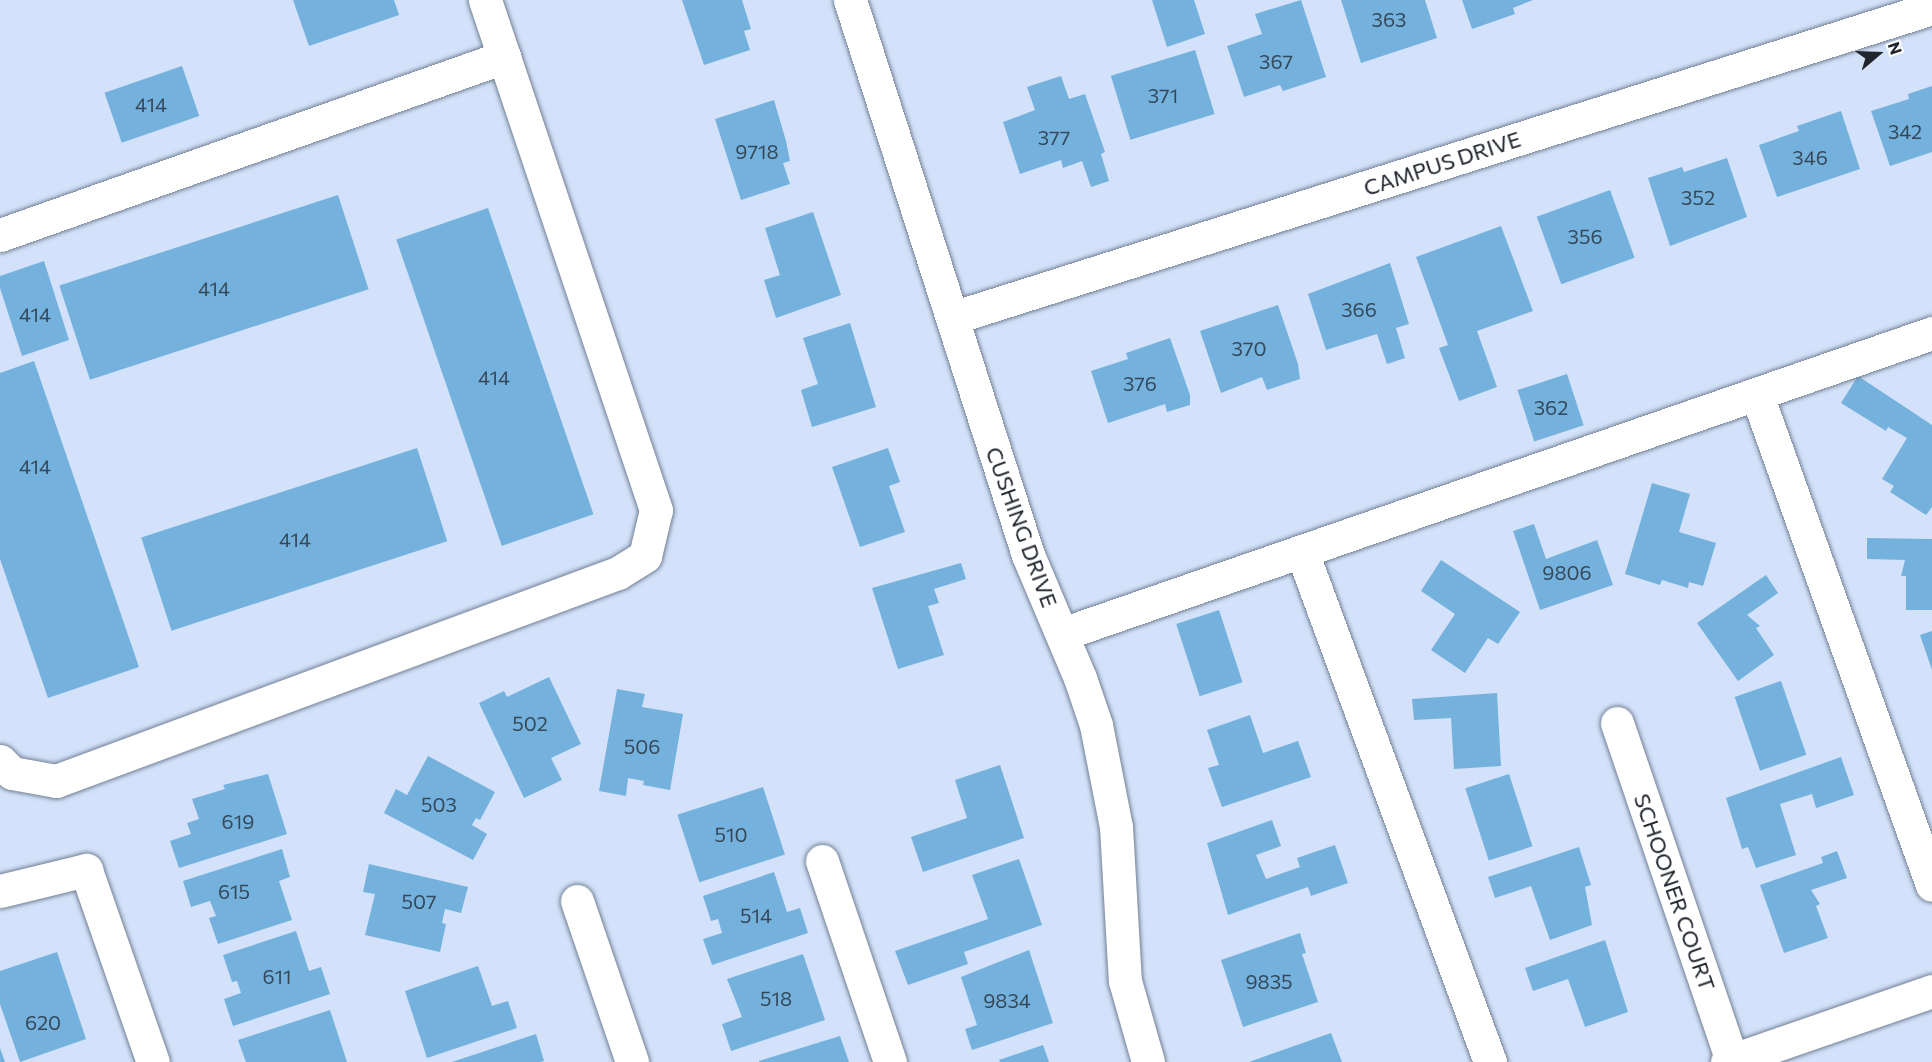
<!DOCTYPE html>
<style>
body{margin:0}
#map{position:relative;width:1932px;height:1062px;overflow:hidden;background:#d3e2fa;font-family:Commissioner,sans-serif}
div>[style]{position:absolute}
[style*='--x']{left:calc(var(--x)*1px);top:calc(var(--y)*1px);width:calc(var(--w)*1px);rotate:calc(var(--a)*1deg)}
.building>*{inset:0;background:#74b2dd;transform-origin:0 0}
.roads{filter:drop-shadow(0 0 2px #738095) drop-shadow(0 0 2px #738095)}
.minor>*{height:33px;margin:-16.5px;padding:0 16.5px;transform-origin:16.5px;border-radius:16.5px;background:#fff}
span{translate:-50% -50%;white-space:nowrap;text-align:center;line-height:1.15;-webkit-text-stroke:6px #fff;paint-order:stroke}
.number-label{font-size:20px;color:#35485a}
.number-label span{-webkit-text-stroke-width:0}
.street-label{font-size:22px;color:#20252e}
.north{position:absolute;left:1848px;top:24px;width:60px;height:60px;-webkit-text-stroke:4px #fff;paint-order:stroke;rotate:71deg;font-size:16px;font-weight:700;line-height:24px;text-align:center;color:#20252e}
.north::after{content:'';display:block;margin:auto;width:21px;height:27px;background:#20252e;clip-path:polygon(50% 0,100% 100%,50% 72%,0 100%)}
</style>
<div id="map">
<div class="building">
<div style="clip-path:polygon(293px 0,394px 0,399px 15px,309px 46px)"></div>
<div style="clip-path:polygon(682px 0,742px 0,751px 29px,744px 31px,750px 50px,704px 65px)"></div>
<div style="clip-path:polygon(1152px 0,1194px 0,1205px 34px,1167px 47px)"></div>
<div style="clip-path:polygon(1301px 0,1326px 77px,1283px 91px,1280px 85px,1244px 97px,1227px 46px,1262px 34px,1255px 14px)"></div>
<div style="clip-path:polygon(1341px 0,1425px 0,1437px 38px,1361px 63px)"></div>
<div style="clip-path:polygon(1462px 0,1533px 0,1513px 8px,1515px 14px,1472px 29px)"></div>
<div style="left:1195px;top:50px;width:67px;height:88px;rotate:73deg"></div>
<div style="left:182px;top:66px;width:53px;height:82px;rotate:71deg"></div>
<div style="clip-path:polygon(1061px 76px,1069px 99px,1085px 94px,1105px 152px,1101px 154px,1109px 181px,1091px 187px,1082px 161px,1063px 168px,1061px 160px,1020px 174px,1003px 122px,1035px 110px,1027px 87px)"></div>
<div style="clip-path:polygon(1932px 86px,1932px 152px,1890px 166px,1871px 111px,1909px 99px,1908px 94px)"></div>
<div style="clip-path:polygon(774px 100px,786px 141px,790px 161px,783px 163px,790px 184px,741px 200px,715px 119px)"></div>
<div style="clip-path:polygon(1841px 111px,1860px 169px,1777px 197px,1759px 145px,1799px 131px,1797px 126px)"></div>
<div style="clip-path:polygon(1727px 158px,1747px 217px,1670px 246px,1648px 178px,1682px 167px,1684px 172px)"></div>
<div style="left:1610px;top:190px;width:72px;height:78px;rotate:70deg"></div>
<div style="left:338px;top:195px;width:99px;height:293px;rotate:72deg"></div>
<div style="left:488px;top:208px;width:324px;height:97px;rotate:71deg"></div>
<div style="clip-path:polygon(813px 212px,841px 295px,776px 318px,764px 280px,780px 275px,765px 228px)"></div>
<div style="clip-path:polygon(1501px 226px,1533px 311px,1477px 331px,1497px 387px,1459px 401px,1439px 348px,1448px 345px,1416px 257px)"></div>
<div style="clip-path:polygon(44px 261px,69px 340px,22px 356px,0 288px,0 276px)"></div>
<div style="clip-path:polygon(1390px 263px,1409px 324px,1396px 328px,1405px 358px,1387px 364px,1377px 334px,1326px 350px,1308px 294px)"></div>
<div style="clip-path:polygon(1278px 305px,1298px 364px,1300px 379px,1267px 390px,1262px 377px,1221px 393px,1200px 331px)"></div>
<div style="clip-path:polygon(850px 323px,876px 407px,812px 427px,801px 390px,818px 384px,803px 338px)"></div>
<div style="clip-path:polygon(1170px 338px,1190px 395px,1190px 405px,1167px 412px,1165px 404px,1108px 423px,1091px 371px,1128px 359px,1126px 353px)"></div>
<div style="clip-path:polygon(34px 361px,139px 667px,48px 698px,0 559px,0 373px)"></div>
<div style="left:1567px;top:374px;width:54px;height:52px;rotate:72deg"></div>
<div style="clip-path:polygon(1858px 376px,1932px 425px,1932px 507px,1926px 515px,1890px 492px,1894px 486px,1882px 479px,1907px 438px,1888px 427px,1886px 431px,1841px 403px)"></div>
<div style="left:417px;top:448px;width:98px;height:290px;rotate:72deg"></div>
<div style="clip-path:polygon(888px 448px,900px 482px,889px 486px,905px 532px,860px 547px,832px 467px)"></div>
<div style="clip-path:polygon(1652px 483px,1690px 494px,1679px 532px,1716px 543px,1703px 586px,1689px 582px,1688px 588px,1662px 580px,1660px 585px,1625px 574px)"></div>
<div style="clip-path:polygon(1534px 524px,1546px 559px,1597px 540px,1613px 585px,1540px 610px,1513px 531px)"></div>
<div style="clip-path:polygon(1867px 538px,1932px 539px,1932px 610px,1906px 610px,1906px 576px,1901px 576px,1905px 560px,1867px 559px)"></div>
<div style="clip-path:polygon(1441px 560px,1520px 612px,1498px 644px,1488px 638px,1465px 673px,1431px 650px,1455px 614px,1421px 591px)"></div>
<div style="clip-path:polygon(961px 563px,966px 579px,934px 589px,939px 603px,928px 606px,944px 655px,898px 669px,872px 588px)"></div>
<div style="clip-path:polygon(1766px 575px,1778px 593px,1747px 615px,1760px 626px,1756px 628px,1774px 655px,1738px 681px,1697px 623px)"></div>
<div style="left:1219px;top:610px;width:76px;height:45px;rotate:72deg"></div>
<div style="clip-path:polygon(1932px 631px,1932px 670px,1920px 635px)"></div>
<div style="clip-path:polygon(549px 677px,581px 744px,551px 758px,562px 780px,524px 798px,479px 703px,504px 691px,507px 697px)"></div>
<div style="left:1781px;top:681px;width:78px;height:49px;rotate:71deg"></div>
<div style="clip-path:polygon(617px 689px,645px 694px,642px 707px,683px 714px,670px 790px,643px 785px,644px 781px,628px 778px,626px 796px,599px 791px)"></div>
<div style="clip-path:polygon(1497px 693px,1501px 766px,1454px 769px,1451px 718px,1414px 720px,1412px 699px)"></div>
<div style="clip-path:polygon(1250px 715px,1263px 753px,1298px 741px,1311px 777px,1222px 807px,1208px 768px,1219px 765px,1207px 730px)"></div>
<div style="clip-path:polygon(428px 756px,495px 792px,480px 820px,476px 818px,472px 825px,487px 834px,473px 860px,384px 813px,396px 789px,407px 795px)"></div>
<div style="clip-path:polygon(1841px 757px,1854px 795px,1816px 808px,1812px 794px,1780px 804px,1796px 855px,1756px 868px,1748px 847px,1742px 849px,1726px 798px)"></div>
<div style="clip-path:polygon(1000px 765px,1024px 838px,923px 872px,911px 837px,967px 818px,955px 780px)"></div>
<div style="clip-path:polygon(268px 774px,287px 834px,179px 868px,170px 841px,191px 834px,187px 823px,199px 819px,192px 799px,225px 789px,223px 785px)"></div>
<div style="left:1509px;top:774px;width:76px;height:46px;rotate:72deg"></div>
<div style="left:763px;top:787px;width:71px;height:90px;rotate:72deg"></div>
<div style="clip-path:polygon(1272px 820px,1281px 846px,1256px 855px,1266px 879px,1300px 867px,1297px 858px,1335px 845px,1348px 883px,1311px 896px,1308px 887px,1228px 915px,1207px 843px)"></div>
<div style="clip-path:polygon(1579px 847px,1591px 885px,1585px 887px,1592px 925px,1550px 940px,1531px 886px,1495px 898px,1488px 877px)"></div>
<div style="clip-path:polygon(282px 849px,290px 877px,279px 881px,292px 920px,218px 944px,209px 918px,216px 916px,210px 901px,191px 907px,183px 881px)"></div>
<div style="clip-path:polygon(1837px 851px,1847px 878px,1811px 890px,1820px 904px,1816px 906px,1828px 938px,1784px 953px,1760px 885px,1823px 863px,1821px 857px)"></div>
<div style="clip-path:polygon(1019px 859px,1042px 925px,964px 952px,968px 964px,908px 985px,895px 951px,988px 919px,972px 875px)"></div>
<div style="clip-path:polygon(369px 864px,468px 887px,461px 913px,445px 909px,442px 923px,446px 924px,440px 952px,365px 935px,375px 894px,363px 892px)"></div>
<div style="clip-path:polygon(774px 872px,787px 912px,800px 908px,808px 933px,712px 965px,703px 939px,722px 933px,718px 919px,711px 921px,703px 896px)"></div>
<div style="clip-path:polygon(296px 931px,309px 971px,321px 967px,330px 994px,233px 1026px,224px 999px,241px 993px,237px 981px,232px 982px,223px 955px)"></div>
<div style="clip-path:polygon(1300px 933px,1306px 953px,1302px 954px,1318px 1002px,1243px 1027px,1221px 960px)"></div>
<div style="clip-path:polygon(1605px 940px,1628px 1012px,1585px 1027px,1568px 979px,1533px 991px,1525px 968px)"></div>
<div style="clip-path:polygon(1029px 950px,1053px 1023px,972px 1050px,965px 1029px,977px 1025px,961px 977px)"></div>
<div style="clip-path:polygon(57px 952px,86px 1039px,20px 1062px,0 1004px,0 971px)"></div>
<div style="clip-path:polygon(803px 954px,825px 1020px,731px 1051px,722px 1024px,742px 1017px,727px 979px)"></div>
<div style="clip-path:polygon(478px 966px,492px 1006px,508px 1001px,517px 1028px,427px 1058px,405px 991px)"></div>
<div style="clip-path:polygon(330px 1010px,347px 1062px,246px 1062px,238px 1040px)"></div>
<div style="clip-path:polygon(1331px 1033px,1342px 1062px,1249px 1062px)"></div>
<div style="clip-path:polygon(536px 1034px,544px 1061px,541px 1062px,452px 1062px)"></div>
<div style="clip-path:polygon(840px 1036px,849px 1062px,759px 1062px,759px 1061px)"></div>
<div style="clip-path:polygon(1043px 1045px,1049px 1062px,1000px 1062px,999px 1060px)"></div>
<div style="clip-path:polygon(0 1049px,0 1048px,5px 1062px,0 1062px)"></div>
</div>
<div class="roads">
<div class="minor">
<div style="--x:850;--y:0;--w:583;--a:72.22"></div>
<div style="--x:1028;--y:555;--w:134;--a:67.1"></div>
<div style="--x:1080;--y:678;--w:50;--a:71.2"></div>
<div style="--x:1096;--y:725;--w:104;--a:78.9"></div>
<div style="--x:1116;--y:827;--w:154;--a:86.7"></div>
<div style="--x:1125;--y:981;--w:84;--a:74.1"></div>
<div style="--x:0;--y:235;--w:535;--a:-19.45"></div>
<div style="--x:952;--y:318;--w:1028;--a:-17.55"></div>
<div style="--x:1757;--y:395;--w:520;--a:70.35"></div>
<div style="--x:1302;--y:552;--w:544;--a:69.76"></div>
<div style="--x:1062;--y:634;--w:921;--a:-19.08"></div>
<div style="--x:1617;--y:723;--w:356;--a:71.2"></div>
<div style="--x:0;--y:761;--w:17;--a:45"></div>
<div style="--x:12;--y:773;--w:45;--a:10.3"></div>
<div style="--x:56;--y:781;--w:599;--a:-20.31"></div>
<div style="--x:618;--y:573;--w:32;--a:-32"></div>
<div style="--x:645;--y:556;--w:47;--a:-76.6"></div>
<div style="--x:656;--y:510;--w:538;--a:-108.54"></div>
<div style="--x:822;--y:861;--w:212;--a:71.3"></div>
<div style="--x:0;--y:891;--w:89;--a:-13.7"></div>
<div style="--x:86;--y:870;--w:203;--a:70.8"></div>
<div style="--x:577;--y:901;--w:170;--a:71.1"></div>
<div style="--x:1727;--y:1062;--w:217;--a:-19.1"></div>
</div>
</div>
<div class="number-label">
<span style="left:1389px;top:19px">363</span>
<span style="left:1276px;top:61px">367</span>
<span style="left:1163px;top:95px">371</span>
<span style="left:151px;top:104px">414</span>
<span style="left:1905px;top:131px">342</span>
<span style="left:1054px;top:137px">377</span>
<span style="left:757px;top:151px">9718</span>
<span style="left:1810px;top:157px">346</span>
<span style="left:1698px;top:197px">352</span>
<span style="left:1585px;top:236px">356</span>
<span style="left:214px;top:288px">414</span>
<span style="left:1359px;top:309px">366</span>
<span style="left:35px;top:314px">414</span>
<span style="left:1249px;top:348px">370</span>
<span style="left:494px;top:377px">414</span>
<span style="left:1140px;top:383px">376</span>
<span style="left:1551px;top:407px">362</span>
<span style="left:35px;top:466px">414</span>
<span style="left:295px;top:539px">414</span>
<span style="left:1567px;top:572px">9806</span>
<span style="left:530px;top:723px">502</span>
<span style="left:642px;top:746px">506</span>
<span style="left:439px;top:804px">503</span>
<span style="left:238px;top:821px">619</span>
<span style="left:731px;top:834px">510</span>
<span style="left:234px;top:891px">615</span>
<span style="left:419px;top:901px">507</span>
<span style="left:756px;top:915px">514</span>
<span style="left:277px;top:976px">611</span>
<span style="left:1269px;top:981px">9835</span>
<span style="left:776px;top:998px">518</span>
<span style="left:1007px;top:1000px">9834</span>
<span style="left:43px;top:1022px">620</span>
</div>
<div class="street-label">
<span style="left:1442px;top:163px;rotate:-18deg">CAMPUS DRIVE</span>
<span style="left:1022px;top:527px;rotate:70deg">CUSHING DRIVE</span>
<span style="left:1675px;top:892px;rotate:71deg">SCHOONER COURT</span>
</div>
<div class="north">N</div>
</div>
